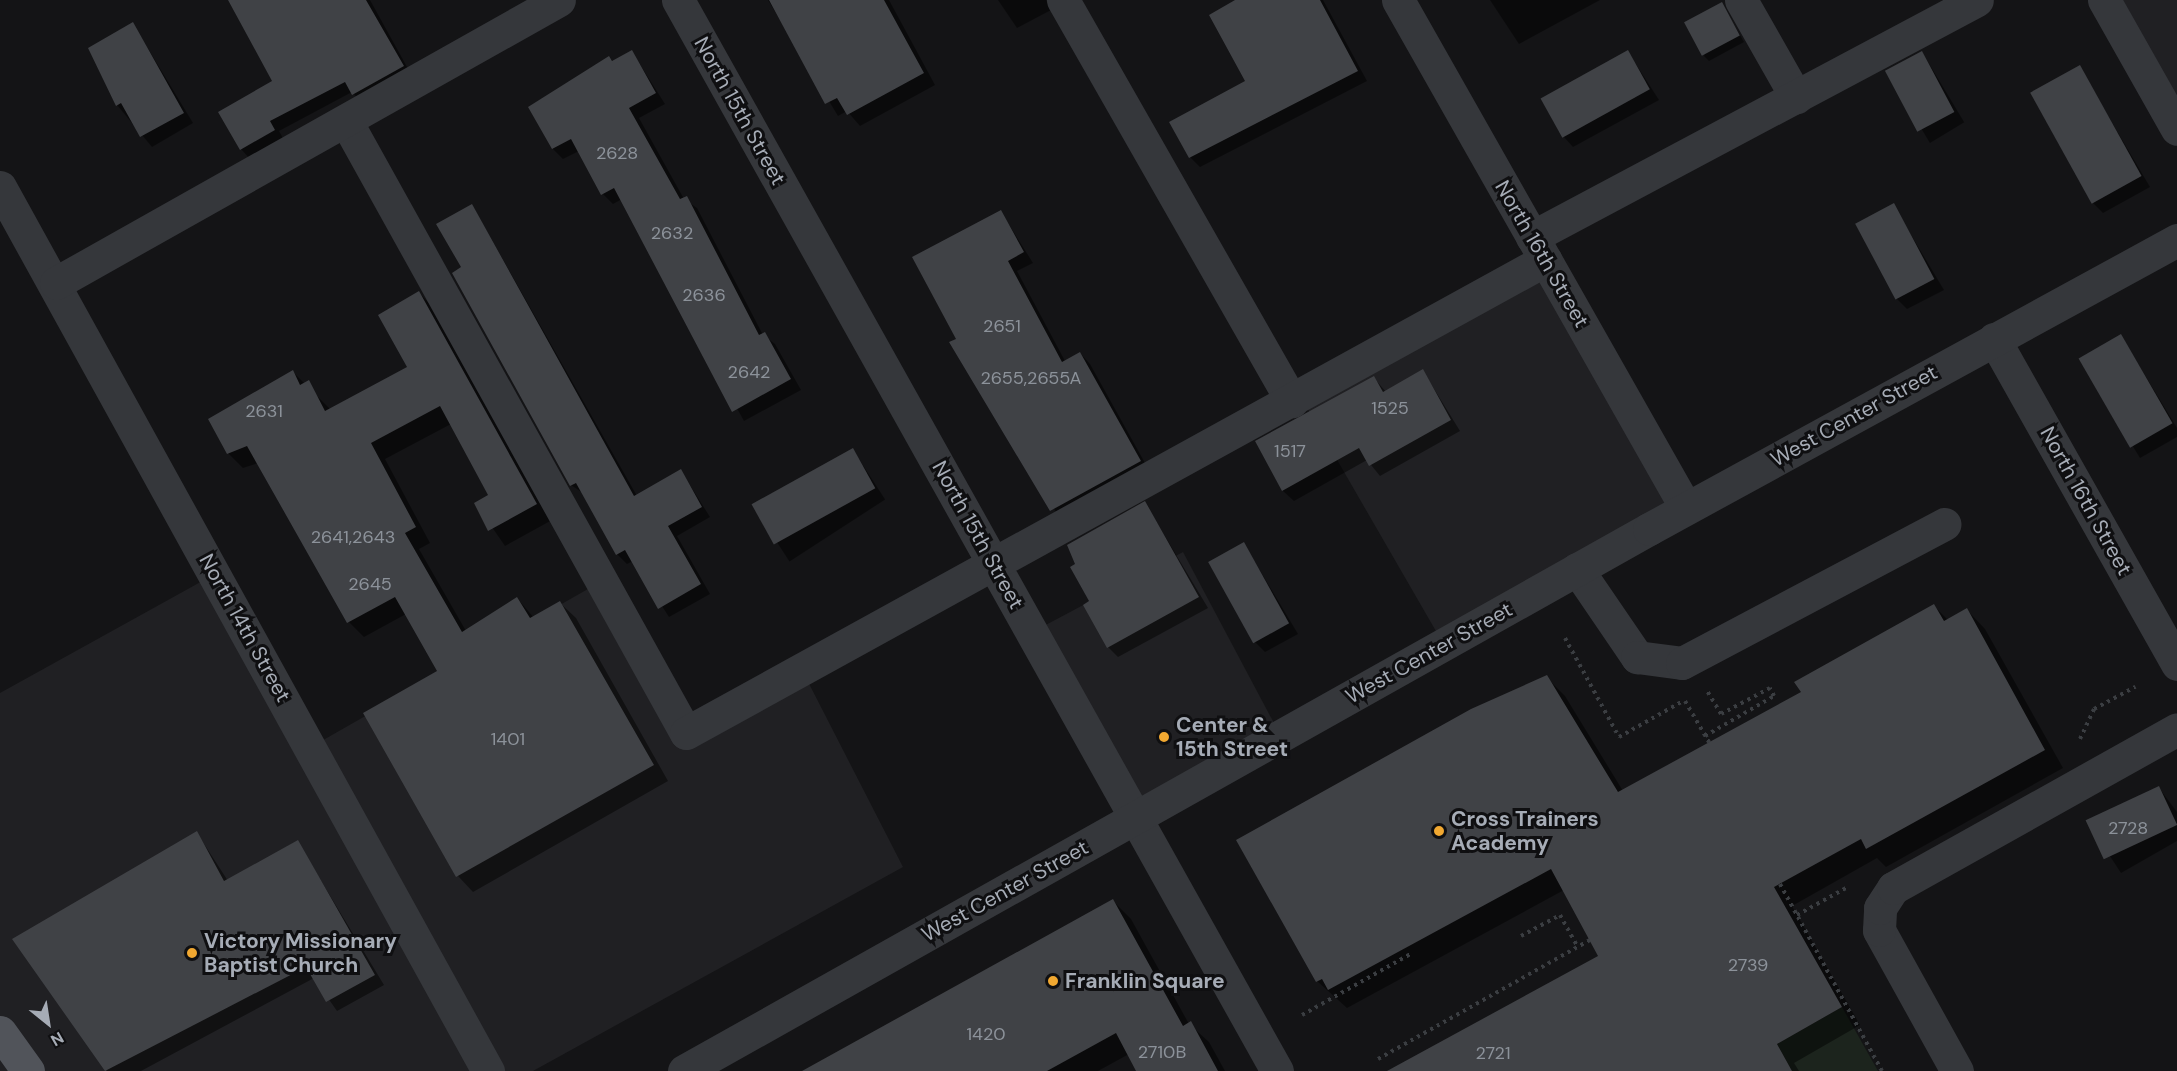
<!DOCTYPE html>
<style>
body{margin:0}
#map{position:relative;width:2177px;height:1071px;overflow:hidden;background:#141416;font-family:"DM Sans",sans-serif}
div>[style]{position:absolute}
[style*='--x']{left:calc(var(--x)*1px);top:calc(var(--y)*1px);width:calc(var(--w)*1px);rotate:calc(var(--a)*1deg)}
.built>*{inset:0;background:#202023;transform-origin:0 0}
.green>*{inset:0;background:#1c241d}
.shadow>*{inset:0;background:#0007;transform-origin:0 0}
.building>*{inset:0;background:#404246;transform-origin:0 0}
.path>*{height:4px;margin-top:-2px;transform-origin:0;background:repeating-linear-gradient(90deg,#3b3e42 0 3px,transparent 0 7.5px)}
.minor>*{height:33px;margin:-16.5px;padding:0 16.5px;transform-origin:16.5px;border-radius:16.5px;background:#35373b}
.major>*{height:33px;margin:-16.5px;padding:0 16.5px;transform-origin:16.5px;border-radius:16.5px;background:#51545a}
.dots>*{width:16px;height:16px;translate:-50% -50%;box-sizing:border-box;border:3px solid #0f0f11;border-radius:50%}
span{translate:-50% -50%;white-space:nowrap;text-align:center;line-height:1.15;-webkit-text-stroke:6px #0f0f11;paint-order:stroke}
.number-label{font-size:18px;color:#8c929a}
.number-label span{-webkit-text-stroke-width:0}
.street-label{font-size:21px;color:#a6acb6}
.poi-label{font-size:21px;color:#a6acb6;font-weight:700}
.left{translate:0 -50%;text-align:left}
.north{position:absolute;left:18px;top:993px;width:60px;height:60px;-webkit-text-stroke:4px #0f0f11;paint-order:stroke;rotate:150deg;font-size:16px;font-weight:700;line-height:24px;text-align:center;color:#a6acb6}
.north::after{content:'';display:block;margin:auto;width:21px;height:27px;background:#a6acb6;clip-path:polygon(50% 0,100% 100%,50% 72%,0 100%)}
</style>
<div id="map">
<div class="built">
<div style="clip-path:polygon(2104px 0,2177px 0,2177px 129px)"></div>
<div style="left:1545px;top:260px;width:285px;height:280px;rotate:60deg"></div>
<div style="left:1183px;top:552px;width:209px;height:171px;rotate:62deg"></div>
<div style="clip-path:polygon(215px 574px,311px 747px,602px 581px,686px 732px,802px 670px,903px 867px,533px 1071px,0 1071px,0 693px)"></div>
</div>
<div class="green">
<div style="clip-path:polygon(1842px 1007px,1878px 1071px,1792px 1071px,1777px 1044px)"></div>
</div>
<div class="shadow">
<div style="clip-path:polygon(229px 0,370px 0,412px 76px,363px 104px,352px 92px,279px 131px,284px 140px,250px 159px,241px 149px,274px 82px)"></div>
<div style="clip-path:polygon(768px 0,889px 0,935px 85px,860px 126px,847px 111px,838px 116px)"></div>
<div style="clip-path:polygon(998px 0,1046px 0,1051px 10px,1017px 28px)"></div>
<div style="clip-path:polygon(1235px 0,1323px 0,1367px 81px,1200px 167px,1190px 157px,1247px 82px)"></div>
<div style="clip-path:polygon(1490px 0,1600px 0,1519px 44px)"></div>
<div style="clip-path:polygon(1722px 4px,1744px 42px,1709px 61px,1704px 56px)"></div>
<div style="clip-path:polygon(133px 24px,193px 123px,152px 147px,117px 105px)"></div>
<div style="clip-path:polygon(632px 52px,665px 104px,639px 118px,684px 199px,697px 208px,763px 335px,775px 344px,801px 390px,744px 421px,622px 199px,613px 204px,603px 194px,579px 151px,563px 159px,553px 149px,530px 107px,609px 58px,614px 62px)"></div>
<div style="clip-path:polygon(1628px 52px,1659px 100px,1573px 147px,1563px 136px)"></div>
<div style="left:1922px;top:52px;width:82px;height:40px;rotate:59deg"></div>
<div style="clip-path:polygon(2079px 67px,2150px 187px,2103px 213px,2092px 202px)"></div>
<div style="clip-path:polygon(472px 205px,637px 496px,681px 471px,710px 517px,677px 536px,710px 594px,669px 617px,633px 561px,627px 564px,617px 554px,583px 493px,571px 485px,463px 268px)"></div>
<div style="clip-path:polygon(1893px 205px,1944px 290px,1907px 309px,1897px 299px)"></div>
<div style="clip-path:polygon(1001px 212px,1033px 263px,1017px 271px,1065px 361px,1080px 353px,1090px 364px,1150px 472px,1061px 521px,958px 340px)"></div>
<div style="clip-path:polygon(419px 293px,435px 309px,552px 520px,505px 546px,476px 504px,490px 496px,451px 424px,385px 459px,430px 543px,419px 549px,466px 631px,517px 598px,534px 618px,560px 603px,576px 618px,668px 781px,473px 892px,458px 876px,365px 713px,439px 671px,406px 614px,364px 637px,349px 622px,258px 463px,243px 468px,228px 453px,293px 372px,331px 410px,409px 367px)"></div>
<div style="clip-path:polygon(2121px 336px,2177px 428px,2177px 437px,2140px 458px,2081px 361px)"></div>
<div style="clip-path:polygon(1423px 371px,1460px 431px,1380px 476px,1367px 460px,1294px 501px,1283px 491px,1257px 442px,1374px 378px,1386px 392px)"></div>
<div style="left:853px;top:450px;width:59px;height:114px;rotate:57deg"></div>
<div style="clip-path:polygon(1145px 503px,1208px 608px,1118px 657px,1108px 647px,1091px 602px)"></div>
<div style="clip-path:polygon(1244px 544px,1298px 634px,1265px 652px,1254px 641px)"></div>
<div style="clip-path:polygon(1934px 606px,1949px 621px,1967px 610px,1985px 629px,2063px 768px,1886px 867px,1877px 858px,1792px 906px,1860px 1025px,1794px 1063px,1799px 1071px,1390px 1071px,1600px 957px,1564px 890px,1347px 1008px,1317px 981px,1238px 841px,1546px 677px,1565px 696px,1623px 791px,1803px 693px)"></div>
<div style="clip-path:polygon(2159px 788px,2177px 812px,2177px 841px,2121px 873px,2091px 827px)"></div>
<div style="clip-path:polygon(197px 833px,228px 881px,297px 841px,384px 985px,337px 1011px,314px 978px,141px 1071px,107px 1071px,14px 939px)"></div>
<div style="clip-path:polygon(1113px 901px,1131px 919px,1189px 1024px,1209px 1042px,1225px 1071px,1138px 1071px,1129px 1054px,1098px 1071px,805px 1071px)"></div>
</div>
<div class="building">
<div style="clip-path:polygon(228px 0,366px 0,404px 66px,352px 95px,345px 82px,270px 121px,275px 130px,240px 150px,218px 112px,272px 81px)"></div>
<div style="clip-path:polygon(769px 0,884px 0,924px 73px,847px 115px,837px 98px,825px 104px)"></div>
<div style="clip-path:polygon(1235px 0,1320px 0,1358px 71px,1189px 158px,1169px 122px,1245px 81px,1209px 15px)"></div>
<div style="left:1722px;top:2px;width:38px;height:43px;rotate:62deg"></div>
<div style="clip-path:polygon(133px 22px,184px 113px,140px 137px,121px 103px,116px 106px,88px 48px)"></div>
<div style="clip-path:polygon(632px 50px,656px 93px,629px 108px,680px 199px,687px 196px,759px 335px,765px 332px,791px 379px,732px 412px,614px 188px,601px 195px,571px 139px,552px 149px,528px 107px,609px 56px,612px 61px)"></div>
<div style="left:1628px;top:50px;width:45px;height:100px;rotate:61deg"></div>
<div style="left:1922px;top:51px;width:69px;height:42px;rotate:62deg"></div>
<div style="left:2080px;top:65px;width:127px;height:57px;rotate:61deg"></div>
<div style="left:1894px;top:203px;width:86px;height:44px;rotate:62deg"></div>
<div style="clip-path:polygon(472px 204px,634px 496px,681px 469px,702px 507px,668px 526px,701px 584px,658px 609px,625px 550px,616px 555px,576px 483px,570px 486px,452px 273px,461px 267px,436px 224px)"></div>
<div style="clip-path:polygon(1001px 210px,1024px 252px,1008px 261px,1062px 362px,1080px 352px,1141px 461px,1050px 511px,949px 342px,956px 339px,912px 257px)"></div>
<div style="clip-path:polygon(419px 291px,537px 504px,488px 531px,474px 503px,488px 495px,440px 406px,371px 443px,416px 527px,405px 533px,462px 632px,517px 597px,530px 618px,560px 601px,654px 765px,456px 877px,363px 713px,437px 671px,395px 597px,347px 623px,247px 446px,227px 454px,208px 419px,293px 370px,300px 385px,309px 380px,325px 411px,407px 367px,378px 315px)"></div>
<div style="left:2121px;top:334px;width:103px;height:49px;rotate:60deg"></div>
<div style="clip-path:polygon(1423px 369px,1451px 420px,1369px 466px,1359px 448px,1282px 491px,1255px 441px,1374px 376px,1383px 392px)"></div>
<div style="left:853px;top:448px;width:46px;height:116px;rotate:61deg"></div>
<div style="clip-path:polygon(1145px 501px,1199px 597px,1107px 648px,1083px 605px,1089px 601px,1070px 567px,1075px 564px,1067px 545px)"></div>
<div style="left:1244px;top:542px;width:93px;height:41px;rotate:61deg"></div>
<div style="clip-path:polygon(1934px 604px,1944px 621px,1967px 608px,2045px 750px,1866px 849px,1861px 839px,1774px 887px,1842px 1007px,1777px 1044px,1792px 1071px,1387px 1071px,1598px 956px,1551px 869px,1328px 990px,1322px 979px,1316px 982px,1236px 840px,1471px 709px,1547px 675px,1618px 792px,1801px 692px,1794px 682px)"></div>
<div style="left:2159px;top:786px;width:43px;height:81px;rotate:65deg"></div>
<div style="clip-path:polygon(197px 831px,224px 881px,298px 840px,375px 975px,326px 1002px,306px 967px,105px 1071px,12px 939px)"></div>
<div style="clip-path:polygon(1113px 899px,1183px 1026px,1191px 1021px,1218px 1071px,1136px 1071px,1116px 1033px,1047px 1071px,802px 1071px)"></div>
</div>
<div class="path">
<div style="--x:1565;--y:638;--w:113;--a:61.4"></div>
<div style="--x:1619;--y:737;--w:71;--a:-29.4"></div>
<div style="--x:1685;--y:701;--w:48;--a:59.7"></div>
<div style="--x:1705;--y:736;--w:80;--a:-30.1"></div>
<div style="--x:1774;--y:696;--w:9;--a:-117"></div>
<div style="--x:1770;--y:688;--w:55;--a:152"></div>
<div style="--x:1721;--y:714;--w:26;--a:-121"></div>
<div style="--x:2080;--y:739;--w:33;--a:-65"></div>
<div style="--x:2094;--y:709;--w:47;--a:-28.2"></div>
<div style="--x:1780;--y:884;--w:213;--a:61.4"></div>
<div style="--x:1797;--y:915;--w:56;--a:-28.9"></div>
<div style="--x:1521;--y:936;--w:44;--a:-28.3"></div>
<div style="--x:1560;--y:915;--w:37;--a:61"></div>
<div style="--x:1302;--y:1015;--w:126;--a:-29.4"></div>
<div style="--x:1378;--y:1059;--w:243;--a:-29.3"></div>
</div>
<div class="minor">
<div style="--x:678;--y:0;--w:1227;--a:60.78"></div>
<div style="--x:1063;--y:0;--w:462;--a:60.3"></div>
<div style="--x:1398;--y:0;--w:584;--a:60.45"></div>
<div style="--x:1741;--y:0;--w:112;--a:60.4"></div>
<div style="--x:2104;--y:0;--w:148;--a:60.5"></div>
<div style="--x:346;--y:121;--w:700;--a:60.95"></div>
<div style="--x:686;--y:733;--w:981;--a:-28.84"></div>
<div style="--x:0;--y:187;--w:1010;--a:61.1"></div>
<div style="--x:1532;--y:237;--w:504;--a:-28.04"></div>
<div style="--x:56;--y:283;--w:577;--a:-29.36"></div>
<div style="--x:1994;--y:339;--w:373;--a:60.6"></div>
<div style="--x:1577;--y:569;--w:107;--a:55.7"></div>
<div style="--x:1637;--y:657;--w:45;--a:7.6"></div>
<div style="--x:1682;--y:663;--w:297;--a:-27.9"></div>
<div style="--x:684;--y:1071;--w:1107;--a:-29.32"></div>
<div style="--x:1649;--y:529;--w:602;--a:-28.69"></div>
<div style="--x:1957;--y:1071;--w:161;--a:-119"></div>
<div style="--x:1879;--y:930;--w:22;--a:-87"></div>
<div style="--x:1880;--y:908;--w:24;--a:-57"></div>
<div style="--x:1893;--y:888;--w:325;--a:-29.2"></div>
</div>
<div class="major">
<div style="--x:0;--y:1032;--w:48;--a:54.3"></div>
</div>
<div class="dots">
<div style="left:1164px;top:737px;background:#f1a831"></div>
<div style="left:1439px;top:831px;background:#f1a831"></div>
<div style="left:192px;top:953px;background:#f1a831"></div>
<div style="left:1053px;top:981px;background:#f1a831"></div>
</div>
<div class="number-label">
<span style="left:617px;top:153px">2628</span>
<span style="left:672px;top:233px">2632</span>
<span style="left:704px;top:295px">2636</span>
<span style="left:1002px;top:326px">2651</span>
<span style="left:749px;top:372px">2642</span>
<span style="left:1031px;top:378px">2655,2655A</span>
<span style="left:1390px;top:408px">1525</span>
<span style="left:264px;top:411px">2631</span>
<span style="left:1290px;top:451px">1517</span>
<span style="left:353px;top:537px">2641,2643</span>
<span style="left:370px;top:584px">2645</span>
<span style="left:508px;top:739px">1401</span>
<span style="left:2128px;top:828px">2728</span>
<span style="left:1748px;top:965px">2739</span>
<span style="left:986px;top:1034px">1420</span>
<span style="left:1162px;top:1052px">2710B</span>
<span style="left:1493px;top:1053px">2721</span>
</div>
<div class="street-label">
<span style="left:740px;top:111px;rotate:61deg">North 15th Street</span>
<span style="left:1542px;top:254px;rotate:60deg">North 16th Street</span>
<span style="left:1854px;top:416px;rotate:-29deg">West Center Street</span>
<span style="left:2086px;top:501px;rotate:61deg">North 16th Street</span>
<span style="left:978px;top:535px;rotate:61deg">North 15th Street</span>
<span style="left:245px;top:628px;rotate:61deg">North 14th Street</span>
<span style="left:1429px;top:653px;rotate:-29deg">West Center Street</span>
<span style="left:1005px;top:891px;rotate:-29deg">West Center Street</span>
</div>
<div class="poi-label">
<span class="left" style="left:1176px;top:737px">Center &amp;<br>15th Street</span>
<span class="left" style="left:1451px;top:831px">Cross Trainers<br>Academy</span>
<span class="left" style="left:204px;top:953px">Victory Missionary<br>Baptist Church</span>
<span class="left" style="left:1065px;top:981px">Franklin Square</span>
</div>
<div class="north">N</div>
</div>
